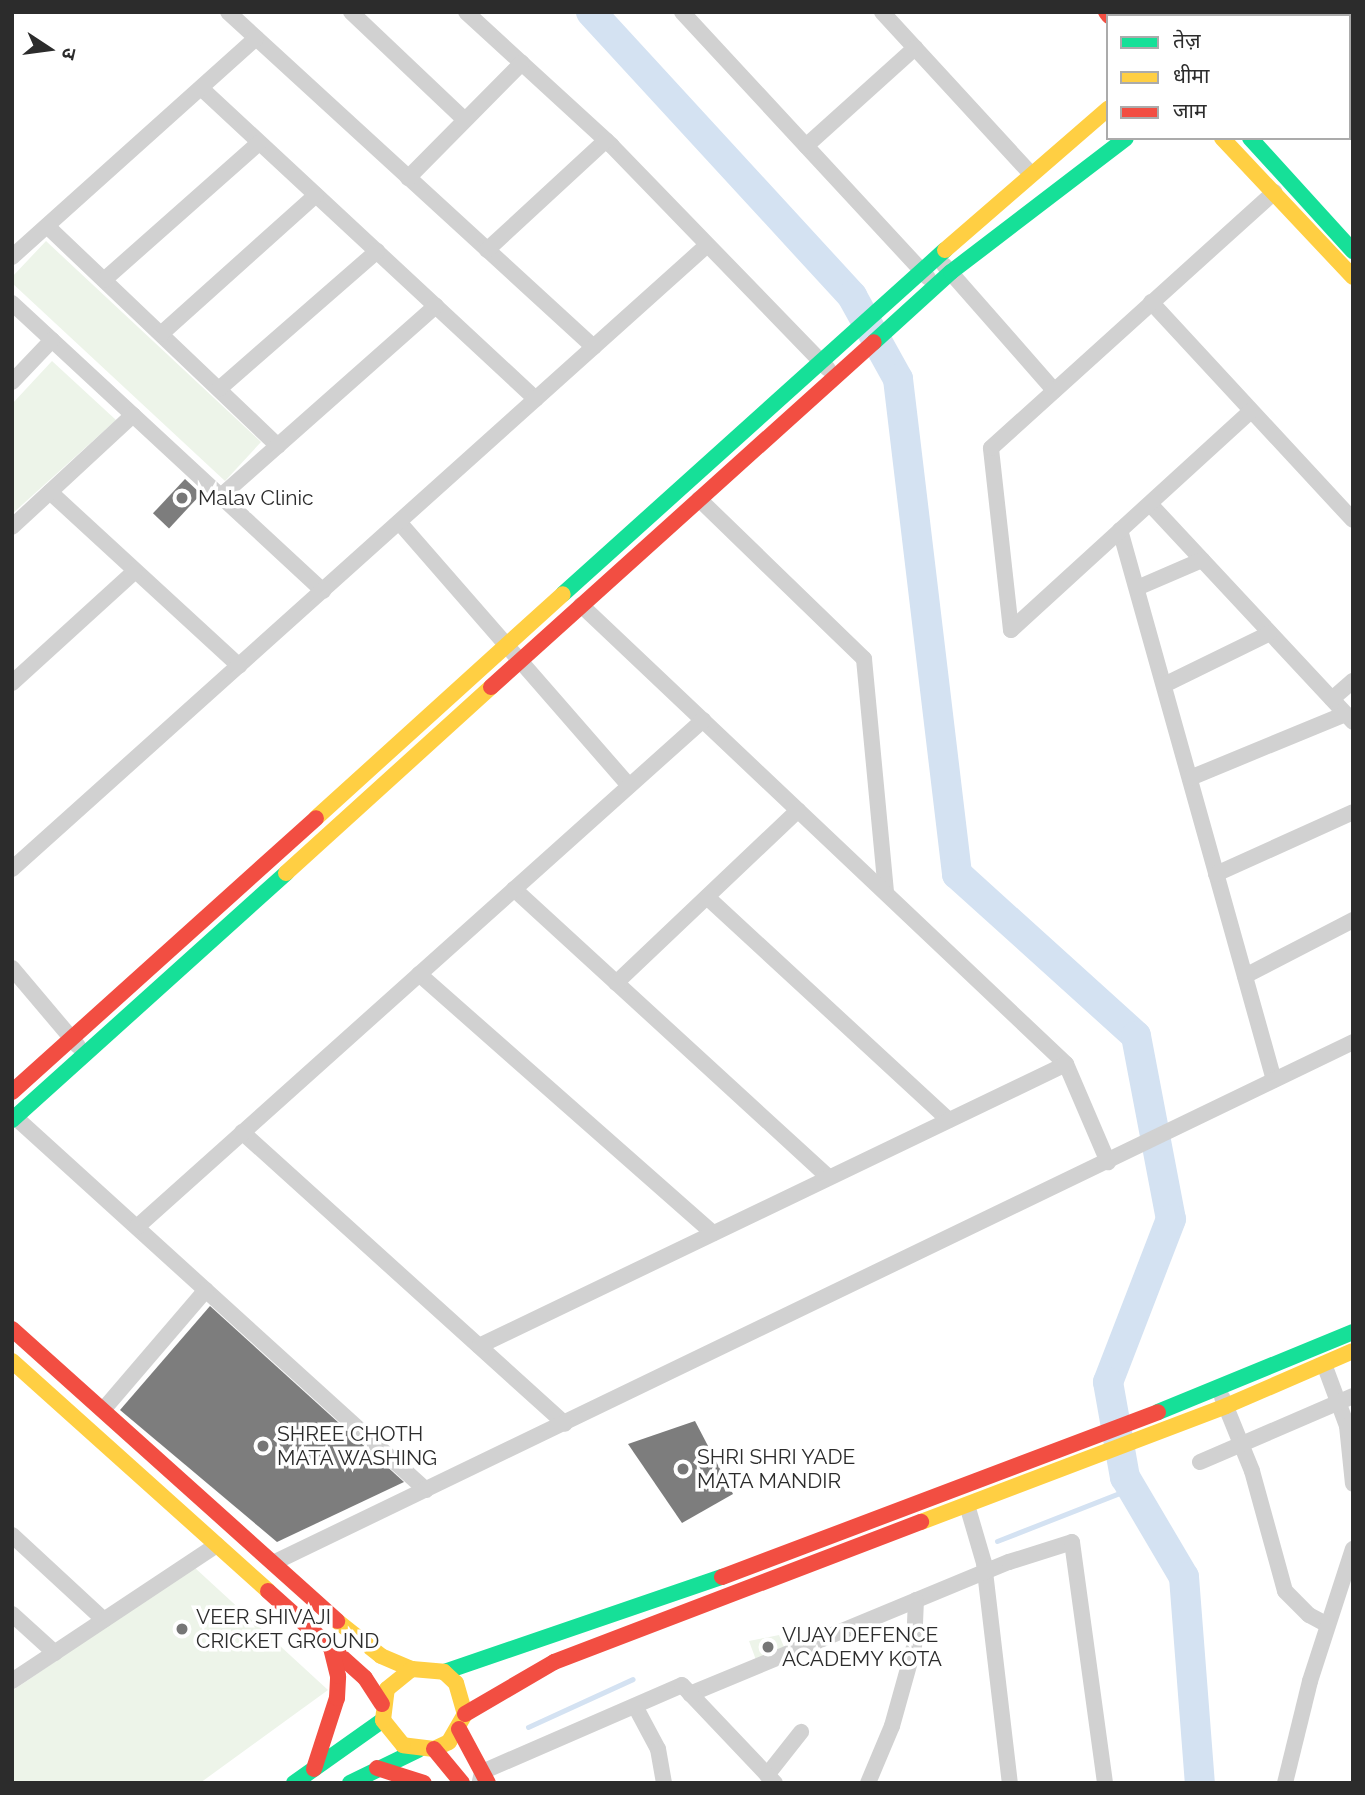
<!DOCTYPE html>
<meta charset="utf-8">
<style>
body{margin:0}
#map{position:relative;width:1365px;height:1795px;overflow:hidden;background:#fff;font-family:Raleway,"Noto Sans Devanagari",sans-serif}
div>[style]{position:absolute}
[style*='--x']{left:calc(var(--x)*1px);top:calc(var(--y)*1px);width:calc(var(--w)*1px);rotate:calc(var(--a)*1deg)}
.green>*{inset:0;background:#edf4e9}
.stream>*{height:5px;margin:-2.5px;padding:0 2.5px;transform-origin:2.5px;border-radius:2.5px;background:#d4e2f2}
.river>*{height:30px;margin:-15px;padding:0 15px;transform-origin:15px;border-radius:15px;background:#d4e2f2}
.building>*{inset:0;background:#7d7d7d;transform-origin:0 0}
.street>*{height:16px;margin:-8px;padding:0 8px;transform-origin:8px;border-radius:8px;background:#d1d1d1}
.fast>*{height:16px;margin:-8px;padding:0 8px;transform-origin:8px;border-radius:8px;background:#16e098}
.slow>*{height:16px;margin:-8px;padding:0 8px;transform-origin:8px;border-radius:8px;background:#ffcf43}
.jam>*{height:16px;margin:-8px;padding:0 8px;transform-origin:8px;border-radius:8px;background:#f24e42}
.dots>*{width:19px;height:19px;translate:-50% -50%;box-sizing:border-box;border:4px solid #fff;border-radius:50%}
span{translate:-50% -50%;white-space:nowrap;text-align:center;line-height:1.15;-webkit-text-stroke:7px #fff;paint-order:stroke}
.poi-label{font-size:21px;color:#2c2c2c}
.left{translate:0 -50%;text-align:left}
.frame{position:absolute;inset:0;border:14px solid #2c2c2c;pointer-events:none}
.legend{position:absolute;left:1106px;top:14px;width:245px;height:126px;box-sizing:border-box;background:#fff;border:2px solid #ababab;margin:0;padding:9px 12px;list-style:none;font-size:21px;color:#2c2c2c}
.legend li{display:flex;align-items:center;gap:14px;height:35px}
.legend b{width:35px;border:2px solid #ababab}
.north{position:absolute;left:14px;top:14px;width:70px;height:70px;-webkit-text-stroke:5px #fff;paint-order:stroke;rotate:103deg;font-size:19px;font-weight:700;line-height:28px;text-align:center;color:#2c2c2c}
.north::after{content:'';display:block;margin:auto;width:24px;height:32px;background:#2c2c2c;clip-path:polygon(50% 0,100% 100%,50% 72%,0 100%)}
</style>
<div id="map">
<div class="green">
<div style="clip-path:polygon(46px 241px,261px 442px,225px 481px,12px 283px,12px 277px)"></div>
<div style="clip-path:polygon(52px 361px,116px 420px,12px 514px,12px 404px)"></div>
<div style="clip-path:polygon(194px 1567px,328px 1690px,200px 1783px,12px 1783px,12px 1691px)"></div>
<div style="clip-path:polygon(779px 1635px,787px 1654px,756px 1660px,749px 1641px)"></div>
</div>
<div class="stream">
<div style="--x:997;--y:1541;--w:145;--a:-21.4"></div>
<div style="--x:528;--y:1727;--w:115;--a:-24.6"></div>
</div>
<div class="river">
<div style="--x:591;--y:12;--w:386;--a:47.4"></div>
<div style="--x:852;--y:296;--w:95;--a:61"></div>
<div style="--x:898;--y:379;--w:499;--a:83.2"></div>
<div style="--x:957;--y:874;--w:241;--a:42.1"></div>
<div style="--x:1136;--y:1036;--w:186;--a:79.2"></div>
<div style="--x:1171;--y:1219;--w:175;--a:111.1"></div>
<div style="--x:1108;--y:1382;--w:97;--a:79.9"></div>
<div style="--x:1125;--y:1477;--w:116;--a:59.5"></div>
<div style="--x:1184;--y:1577;--w:207;--a:85.6"></div>
</div>
<div class="building">
<div style="left:185px;top:479px;width:22px;height:47px;rotate:43deg"></div>
<div style="clip-path:polygon(210px 1306px,404px 1482px,277px 1542px,120px 1410px)"></div>
<div style="clip-path:polygon(695px 1421px,733px 1494px,682px 1523px,628px 1444px)"></div>
</div>
<div class="street">
<div style="--x:228;--y:12;--w:496;--a:42.5"></div>
<div style="--x:351;--y:12;--w:157;--a:43.5"></div>
<div style="--x:466;--y:12;--w:198;--a:42.5"></div>
<div style="--x:612;--y:146;--w:310;--a:45.9"></div>
<div style="--x:682;--y:12;--w:362;--a:47.2"></div>
<div style="--x:882;--y:12;--w:219;--a:47.4"></div>
<div style="--x:1324;--y:12;--w:5;--a:53"></div>
<div style="--x:1349;--y:40;--w:6;--a:45"></div>
<div style="--x:201;--y:88;--w:457;--a:42.9"></div>
<div style="--x:806;--y:146;--w:147;--a:-42"></div>
<div style="--x:408;--y:178;--w:162;--a:-45.3"></div>
<div style="--x:47;--y:226;--w:319;--a:43.6"></div>
<div style="--x:487;--y:250;--w:162;--a:-42.7"></div>
<div style="--x:12;--y:257;--w:328;--a:-41.9"></div>
<div style="--x:944;--y:265;--w:167;--a:48.7"></div>
<div style="--x:104;--y:280;--w:207;--a:-41.5"></div>
<div style="--x:1151;--y:302;--w:297;--a:47.2"></div>
<div style="--x:12;--y:303;--w:424;--a:42.8"></div>
<div style="--x:161;--y:334;--w:208;--a:-41.9"></div>
<div style="--x:12;--y:382;--w:58;--a:-46.4"></div>
<div style="--x:219;--y:389;--w:210;--a:-41.1"></div>
<div style="--x:50;--y:492;--w:257;--a:42.6"></div>
<div style="--x:221;--y:496;--w:287;--a:-41.5"></div>
<div style="--x:699;--y:499;--w:230;--a:44.1"></div>
<div style="--x:864;--y:659;--w:235;--a:84.6"></div>
<div style="--x:1150;--y:504;--w:298;--a:47"></div>
<div style="--x:399;--y:522;--w:350;--a:48.9"></div>
<div style="--x:12;--y:527;--w:165;--a:-42.8"></div>
<div style="--x:1120;--y:530;--w:571;--a:74.36"></div>
<div style="--x:1137;--y:588;--w:71;--a:-23.3"></div>
<div style="--x:581;--y:605;--w:668;--a:43.42"></div>
<div style="--x:1066;--y:1064;--w:107;--a:66.8"></div>
<div style="--x:1011;--y:630;--w:183;--a:-96.3"></div>
<div style="--x:991;--y:448;--w:382;--a:-42.1"></div>
<div style="--x:1011;--y:630;--w:325;--a:-42.4"></div>
<div style="--x:12;--y:683;--w:166;--a:-42.3"></div>
<div style="--x:1164;--y:685;--w:118;--a:-26.1"></div>
<div style="--x:1332;--y:699;--w:28;--a:-41"></div>
<div style="--x:1190;--y:778;--w:168;--a:-22.4"></div>
<div style="--x:12;--y:869;--w:933;--a:-41.91"></div>
<div style="--x:1216;--y:874;--w:150;--a:-24.3"></div>
<div style="--x:514;--y:889;--w:427;--a:42.5"></div>
<div style="--x:707;--y:897;--w:329;--a:42.7"></div>
<div style="--x:12;--y:968;--w:102;--a:49.8"></div>
<div style="--x:419;--y:974;--w:392;--a:41.4"></div>
<div style="--x:1245;--y:976;--w:122;--a:-27.4"></div>
<div style="--x:616;--y:983;--w:251;--a:-43.5"></div>
<div style="--x:15;--y:1117;--w:555;--a:42.23"></div>
<div style="--x:242;--y:1132;--w:435;--a:42.1"></div>
<div style="--x:137;--y:1227;--w:760;--a:-41.85"></div>
<div style="--x:479;--y:1346;--w:651;--a:-25.66"></div>
<div style="--x:1324;--y:1364;--w:66;--a:69.6"></div>
<div style="--x:1347;--y:1426;--w:58;--a:84.1"></div>
<div style="--x:1222;--y:1397;--w:80;--a:67.9"></div>
<div style="--x:1252;--y:1471;--w:124;--a:74.6"></div>
<div style="--x:1285;--y:1591;--w:34;--a:45"></div>
<div style="--x:1309;--y:1615;--w:21;--a:28"></div>
<div style="--x:103;--y:1410;--w:158;--a:-49.4"></div>
<div style="--x:1200;--y:1462;--w:167;--a:-23.3"></div>
<div style="--x:967;--y:1505;--w:60;--a:73.7"></div>
<div style="--x:984;--y:1563;--w:222;--a:83.3"></div>
<div style="--x:12;--y:1535;--w:125;--a:42.7"></div>
<div style="--x:273;--y:1563;--w:1199;--a:-25.75"></div>
<div style="--x:12;--y:1614;--w:58;--a:42.2"></div>
<div style="--x:12;--y:1681;--w:246;--a:-33.6"></div>
<div style="--x:690;--y:1694;--w:345;--a:-22.5"></div>
<div style="--x:1009;--y:1562;--w:66;--a:-17.6"></div>
<div style="--x:1072;--y:1542;--w:243;--a:82.2"></div>
<div style="--x:635;--y:1706;--w:49;--a:61.9"></div>
<div style="--x:658;--y:1749;--w:35;--a:80"></div>
<div style="--x:767;--y:1775;--w:55;--a:-51.7"></div>
<div style="--x:480;--y:1781;--w:9;--a:-77"></div>
<div style="--x:482;--y:1772;--w:218;--a:-23.5"></div>
<div style="--x:682;--y:1685;--w:135;--a:46.5"></div>
<div style="--x:868;--y:1783;--w:62;--a:-67.2"></div>
<div style="--x:892;--y:1726;--w:82;--a:-74.4"></div>
<div style="--x:914;--y:1647;--w:47;--a:-87.6"></div>
<div style="--x:1285;--y:1783;--w:105;--a:-76.2"></div>
<div style="--x:1310;--y:1681;--w:139;--a:-72"></div>
</div>
<div class="fast">
<div style="--x:1210;--y:16;--w:5;--a:-53"></div>
<div style="--x:1240;--y:16;--w:5;--a:-53"></div>
<div style="--x:1250;--y:138;--w:153;--a:47.7"></div>
<div style="--x:874;--y:342;--w:104;--a:-42.3"></div>
<div style="--x:951;--y:272;--w:220;--a:-37.4"></div>
<div style="--x:563;--y:594;--w:514;--a:-42"></div>
<div style="--x:12;--y:1120;--w:369;--a:-42"></div>
<div style="--x:1158;--y:1412;--w:211;--a:-22.3"></div>
<div style="--x:444;--y:1672;--w:294;--a:-18.9"></div>
<div style="--x:294;--y:1783;--w:109;--a:-35.3"></div>
<div style="--x:350;--y:1783;--w:76;--a:-25.9"></div>
</div>
<div class="slow">
<div style="--x:1137;--y:12;--w:5;--a:53"></div>
<div style="--x:1222;--y:138;--w:191;--a:46.7"></div>
<div style="--x:945;--y:250;--w:216;--a:-40.9"></div>
<div style="--x:316;--y:818;--w:333;--a:-42.2"></div>
<div style="--x:286;--y:873;--w:277;--a:-42.2"></div>
<div style="--x:12;--y:1361;--w:344;--a:41.9"></div>
<div style="--x:921;--y:1522;--w:326;--a:-20.8"></div>
<div style="--x:1226;--y:1406;--w:138;--a:-23.4"></div>
<div style="--x:337;--y:1621;--w:56;--a:38.5"></div>
<div style="--x:381;--y:1656;--w:34;--a:23"></div>
<div style="--x:412;--y:1669;--w:32;--a:5"></div>
<div style="--x:444;--y:1672;--w:16;--a:43"></div>
<div style="--x:456;--y:1683;--w:32;--a:74"></div>
<div style="--x:465;--y:1714;--w:32;--a:120"></div>
<div style="--x:449;--y:1742;--w:17;--a:155"></div>
<div style="--x:434;--y:1749;--w:31;--a:-173"></div>
<div style="--x:403;--y:1745;--w:32;--a:-129"></div>
<div style="--x:383;--y:1720;--w:31;--a:-83"></div>
<div style="--x:387;--y:1689;--w:32;--a:-39"></div>
</div>
<div class="jam">
<div style="--x:1106;--y:12;--w:5;--a:53"></div>
<div style="--x:491;--y:687;--w:515;--a:-42.01"></div>
<div style="--x:12;--y:1092;--w:409;--a:-42"></div>
<div style="--x:12;--y:1329;--w:437;--a:41.9"></div>
<div style="--x:722;--y:1577;--w:466;--a:-20.7"></div>
<div style="--x:268;--y:1591;--w:130;--a:41.9"></div>
<div style="--x:365;--y:1678;--w:31;--a:57"></div>
<div style="--x:465;--y:1714;--w:103;--a:-30.3"></div>
<div style="--x:554;--y:1662;--w:393;--a:-20.9"></div>
<div style="--x:459;--y:1729;--w:61;--a:61.8"></div>
<div style="--x:434;--y:1749;--w:44;--a:50.5"></div>
<div style="--x:377;--y:1768;--w:49;--a:17.7"></div>
<div style="--x:314;--y:1769;--w:75;--a:-72.1"></div>
<div style="--x:337;--y:1698;--w:22;--a:-87"></div>
<div style="--x:338;--y:1676;--w:30;--a:-104"></div>
</div>
<div class="dots">
<div style="left:182px;top:498px;background:#767676"></div>
<div style="left:263px;top:1446px;background:#767676"></div>
<div style="left:683px;top:1469px;background:#767676"></div>
<div style="left:182px;top:1629px;background:#767676"></div>
<div style="left:768px;top:1647px;background:#767676"></div>
</div>
<div class="poi-label">
<span class="left" style="left:198px;top:498px">Malav Clinic</span>
<span class="left" style="left:277px;top:1446px">SHREE CHOTH<br>MATA WASHING</span>
<span class="left" style="left:697px;top:1469px">SHRI SHRI YADE<br>MATA MANDIR</span>
<span class="left" style="left:196px;top:1629px">VEER SHIVAJI<br>CRICKET GROUND</span>
<span class="left" style="left:782px;top:1647px">VIJAY DEFENCE<br>ACADEMY KOTA</span>
</div>
<div class="frame"></div>
<ul class="legend">
<li><b style="height:9px;background:#16e098"></b>तेज़</li>
<li><b style="height:9px;background:#ffcf43"></b>धीमा</li>
<li><b style="height:9px;background:#f24e42"></b>जाम</li>
</ul>
<div class="north">उ</div>
</div>
